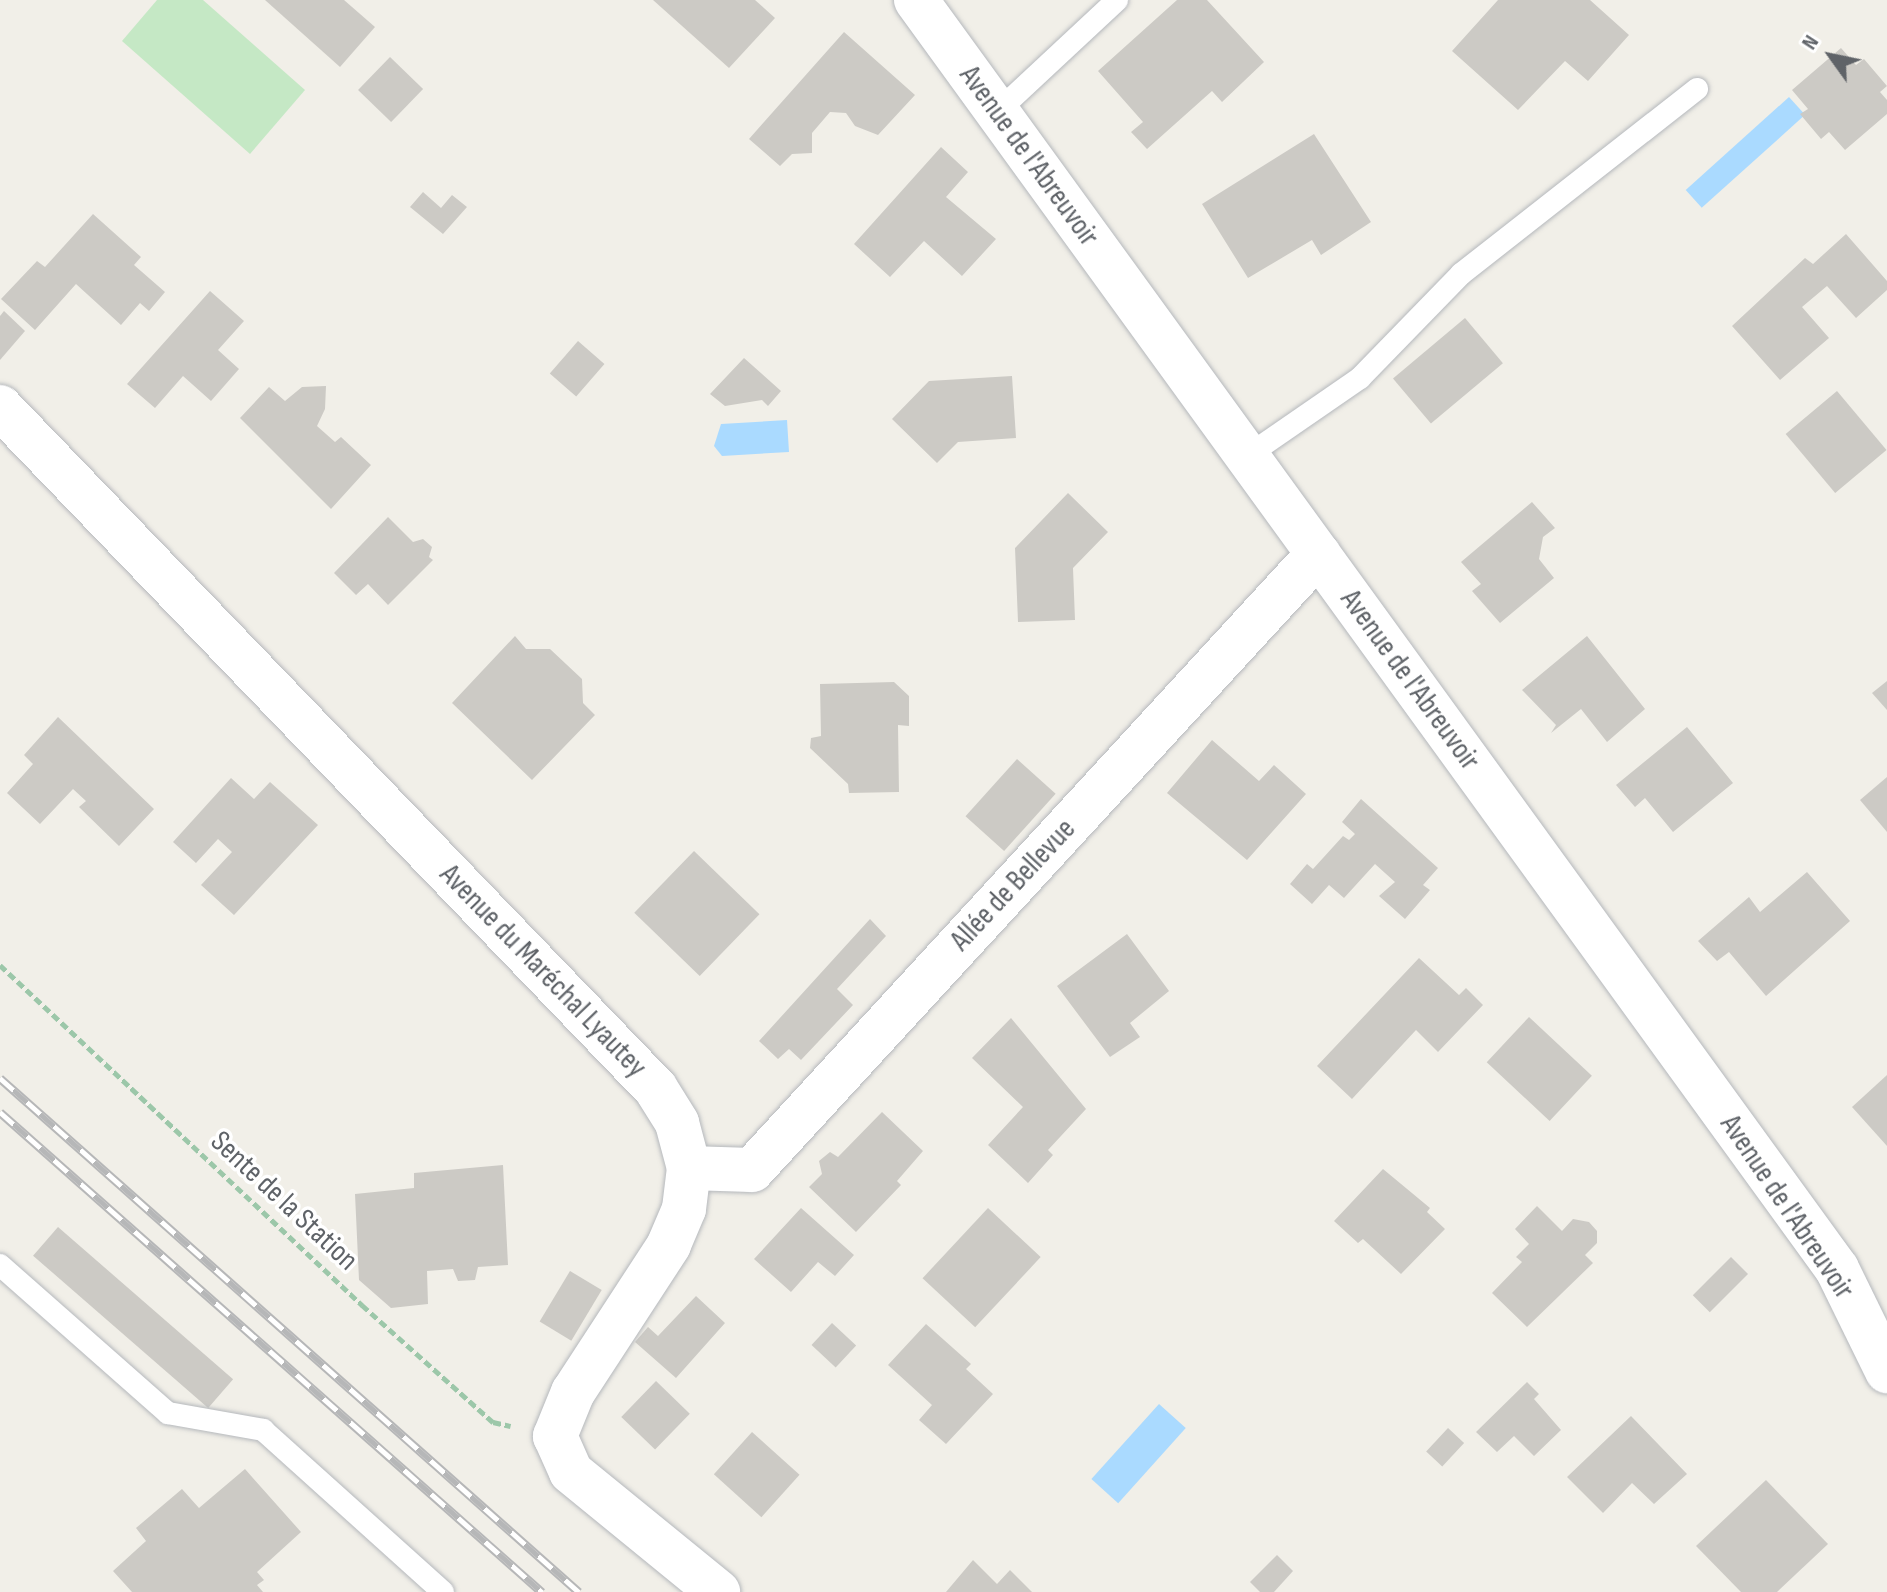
<!DOCTYPE html>
<meta charset="utf-8">
<style>
body{margin:0}
#map{position:relative;width:1887px;height:1592px;overflow:hidden;background:#f1efe8;font-family:"Sofia Sans Condensed",sans-serif}
div>[style]{position:absolute}
[style*='--x']{left:calc(var(--x)*1px);top:calc(var(--y)*1px);width:calc(var(--w)*1px);rotate:calc(var(--a)*1deg)}
.green>*{inset:0;background:#c5e8c5}
.water>*{inset:0;background:#aadaff;transform-origin:0 0}
.building>*{inset:0;background:#cccac5;transform-origin:0 0}
.path>*{height:5px;margin-top:-2.5px;transform-origin:0;background:repeating-linear-gradient(90deg,#9cc7a9 0 8px,transparent 0 12px)}
.roads{filter:drop-shadow(0 0 2px #b5b8bc) drop-shadow(0 0 2px #b5b8bc)}
.lane>*{height:22px;margin:-11px;padding:0 11px;transform-origin:11px;border-radius:11px;background:#fff}
.street>*{height:44px;margin:-22px;padding:0 22px;transform-origin:22px;border-radius:22px;background:#fff}
.rail>*{height:9px;margin-top:-4.5px;transform-origin:0;background:repeating-linear-gradient(90deg,#fff 0 18px,#b6b7b8 0 36px);box-sizing:border-box;border-block:2px solid #b6b7b8}
span{translate:-50% -50%;white-space:nowrap;text-align:center;line-height:1.15;-webkit-text-stroke:7px #fff;paint-order:stroke}
.street-label{font-size:30px;color:#5f6368}
.north{position:absolute;left:1791px;top:16px;width:80px;height:80px;-webkit-text-stroke:6px #fff;paint-order:stroke;rotate:303deg;font-size:22px;font-weight:700;line-height:32px;text-align:center;color:#5f6368}
.north::after{content:'';display:block;margin:auto;width:28px;height:36px;background:#5f6368;clip-path:polygon(50% 0,100% 100%,50% 72%,0 100%)}
</style>
<div id="map">
<div class="green">
<div style="clip-path:polygon(157px 0,203px 0,305px 90px,250px 154px,122px 41px)"></div>
</div>
<div class="water">
<div style="left:1789px;top:97px;width:24px;height:139px;rotate:48deg"></div>
<div style="clip-path:polygon(787px 420px,789px 452px,722px 456px,714px 446px,721px 424px)"></div>
<div style="left:1159px;top:1404px;width:36px;height:101px;rotate:42deg"></div>
</div>
<div class="building">
<div style="clip-path:polygon(265px 0,344px 0,375px 27px,340px 67px)"></div>
<div style="clip-path:polygon(653px 0,755px 0,775px 18px,729px 68px)"></div>
<div style="clip-path:polygon(1177px 0,1207px 0,1264px 62px,1222px 102px,1212px 91px,1147px 149px,1131px 132px,1143px 122px,1098px 71px)"></div>
<div style="clip-path:polygon(1498px 0,1590px 0,1629px 35px,1588px 81px,1565px 61px,1518px 110px,1452px 51px)"></div>
<div style="clip-path:polygon(844px 32px,915px 95px,878px 135px,855px 126px,846px 113px,830px 112px,812px 133px,812px 153px,792px 154px,780px 166px,749px 139px)"></div>
<div style="clip-path:polygon(1841px 48px,1856px 65px,1864px 59px,1887px 86px,1880px 92px,1887px 100px,1887px 114px,1845px 150px,1829px 132px,1821px 139px,1800px 114px,1808px 109px,1792px 90px)"></div>
<div style="left:390px;top:57px;width:46px;height:46px;rotate:44deg"></div>
<div style="clip-path:polygon(1314px 134px,1371px 222px,1321px 255px,1312px 240px,1248px 278px,1202px 204px)"></div>
<div style="clip-path:polygon(941px 147px,968px 172px,946px 197px,996px 239px,962px 276px,924px 241px,890px 277px,854px 244px)"></div>
<div style="clip-path:polygon(423px 192px,441px 208px,452px 195px,467px 207px,443px 234px,410px 207px)"></div>
<div style="clip-path:polygon(93px 214px,141px 257px,134px 265px,165px 292px,149px 311px,140px 303px,121px 325px,76px 284px,35px 330px,1px 299px,37px 261px,45px 267px)"></div>
<div style="clip-path:polygon(1846px 234px,1887px 281px,1887px 290px,1856px 318px,1827px 286px,1802px 307px,1829px 338px,1780px 380px,1732px 326px,1805px 258px,1813px 264px)"></div>
<div style="clip-path:polygon(210px 291px,244px 321px,218px 350px,239px 369px,211px 401px,183px 376px,155px 408px,127px 384px)"></div>
<div style="clip-path:polygon(4px 311px,25px 331px,0 360px,0 316px)"></div>
<div style="left:1465px;top:318px;width:59px;height:94px;rotate:50deg"></div>
<div style="left:578px;top:341px;width:35px;height:43px;rotate:41deg"></div>
<div style="clip-path:polygon(744px 358px,781px 391px,768px 406px,762px 400px,725px 406px,710px 394px)"></div>
<div style="clip-path:polygon(1012px 376px,1016px 438px,958px 442px,937px 463px,892px 419px,929px 381px)"></div>
<div style="clip-path:polygon(326px 386px,325px 409px,317px 426px,335px 442px,341px 437px,371px 465px,331px 509px,240px 418px,269px 387px,285px 401px,302px 387px)"></div>
<div style="left:1837px;top:391px;width:77px;height:67px;rotate:50deg"></div>
<div style="clip-path:polygon(1068px 493px,1108px 532px,1073px 568px,1075px 620px,1018px 622px,1015px 548px)"></div>
<div style="clip-path:polygon(1532px 502px,1555px 528px,1543px 537px,1539px 559px,1554px 578px,1500px 623px,1472px 591px,1481px 584px,1461px 562px)"></div>
<div style="clip-path:polygon(388px 517px,413px 542px,423px 539px,432px 547px,429px 557px,433px 560px,388px 605px,368px 584px,356px 595px,334px 573px)"></div>
<div style="clip-path:polygon(515px 636px,526px 649px,550px 649px,582px 679px,583px 703px,595px 715px,532px 780px,452px 703px)"></div>
<div style="clip-path:polygon(1587px 636px,1645px 709px,1607px 742px,1581px 709px,1551px 733px,1556px 725px,1522px 690px)"></div>
<div style="clip-path:polygon(1887px 681px,1887px 710px,1872px 693px)"></div>
<div style="clip-path:polygon(894px 682px,909px 696px,909px 726px,898px 725px,899px 792px,849px 793px,848px 784px,810px 748px,811px 738px,821px 736px,820px 684px)"></div>
<div style="clip-path:polygon(58px 717px,154px 809px,119px 846px,79px 807px,86px 801px,73px 789px,40px 824px,7px 793px,33px 764px,24px 755px)"></div>
<div style="clip-path:polygon(1687px 727px,1733px 783px,1673px 832px,1645px 798px,1635px 807px,1616px 785px)"></div>
<div style="clip-path:polygon(1212px 740px,1259px 781px,1274px 765px,1306px 794px,1247px 860px,1167px 793px)"></div>
<div style="left:1017px;top:759px;width:52px;height:77px;rotate:42deg"></div>
<div style="clip-path:polygon(1887px 777px,1887px 832px,1860px 800px)"></div>
<div style="clip-path:polygon(231px 778px,254px 799px,270px 782px,318px 825px,234px 915px,201px 885px,232px 852px,218px 839px,196px 863px,173px 842px)"></div>
<div style="clip-path:polygon(1361px 799px,1438px 868px,1423px 885px,1430px 890px,1405px 919px,1379px 896px,1395px 882px,1375px 864px,1344px 898px,1329px 885px,1312px 904px,1290px 884px,1307px 864px,1313px 869px,1343px 836px,1349px 840px,1355px 834px,1342px 822px)"></div>
<div style="left:694px;top:851px;width:91px;height:86px;rotate:44deg"></div>
<div style="clip-path:polygon(1807px 872px,1850px 921px,1766px 996px,1729px 952px,1717px 961px,1698px 941px,1749px 897px,1760px 912px)"></div>
<div style="clip-path:polygon(870px 919px,886px 936px,837px 989px,853px 1005px,801px 1060px,789px 1049px,778px 1059px,759px 1041px)"></div>
<div style="clip-path:polygon(1127px 934px,1169px 991px,1130px 1023px,1140px 1037px,1110px 1057px,1057px 986px)"></div>
<div style="clip-path:polygon(1419px 958px,1459px 995px,1466px 988px,1483px 1005px,1438px 1052px,1416px 1030px,1352px 1099px,1317px 1066px)"></div>
<div style="left:1529px;top:1017px;width:86px;height:62px;rotate:43deg"></div>
<div style="clip-path:polygon(1011px 1018px,1086px 1109px,1048px 1150px,1053px 1155px,1028px 1183px,988px 1145px,1023px 1107px,972px 1058px)"></div>
<div style="clip-path:polygon(1887px 1075px,1887px 1146px,1852px 1107px)"></div>
<div style="clip-path:polygon(882px 1112px,923px 1151px,897px 1181px,901px 1185px,856px 1232px,809px 1187px,822px 1174px,819px 1161px,830px 1152px,838px 1157px)"></div>
<div style="clip-path:polygon(503px 1165px,508px 1265px,478px 1267px,475px 1280px,458px 1281px,453px 1269px,427px 1271px,428px 1304px,391px 1308px,359px 1280px,355px 1194px,414px 1188px,414px 1173px)"></div>
<div style="clip-path:polygon(1383px 1169px,1430px 1208px,1427px 1212px,1445px 1229px,1401px 1274px,1363px 1239px,1358px 1243px,1334px 1221px)"></div>
<div style="clip-path:polygon(1537px 1206px,1562px 1231px,1573px 1219px,1589px 1222px,1597px 1231px,1597px 1243px,1585px 1255px,1593px 1263px,1527px 1327px,1492px 1293px,1522px 1262px,1516px 1257px,1529px 1244px,1515px 1229px)"></div>
<div style="clip-path:polygon(801px 1208px,854px 1255px,835px 1276px,818px 1262px,791px 1292px,754px 1259px)"></div>
<div style="left:988px;top:1208px;width:72px;height:96px;rotate:43deg"></div>
<div style="left:58px;top:1227px;width:232px;height:38px;rotate:41deg"></div>
<div style="left:1731px;top:1257px;width:24px;height:54px;rotate:45deg"></div>
<div style="left:570px;top:1271px;width:37px;height:59px;rotate:31deg"></div>
<div style="clip-path:polygon(696px 1296px,725px 1323px,676px 1378px,635px 1342px,648px 1327px,658px 1336px)"></div>
<div style="left:832px;top:1323px;width:33px;height:30px;rotate:43deg"></div>
<div style="clip-path:polygon(926px 1324px,971px 1364px,966px 1369px,993px 1394px,946px 1444px,919px 1420px,932px 1405px,888px 1365px)"></div>
<div style="left:656px;top:1381px;width:47px;height:50px;rotate:44deg"></div>
<div style="clip-path:polygon(1527px 1382px,1539px 1394px,1534px 1399px,1561px 1430px,1534px 1456px,1514px 1436px,1497px 1452px,1476px 1432px)"></div>
<div style="clip-path:polygon(1631px 1416px,1687px 1474px,1654px 1504px,1632px 1483px,1603px 1513px,1567px 1477px)"></div>
<div style="left:1448px;top:1428px;width:22px;height:32px;rotate:43deg"></div>
<div style="left:752px;top:1432px;width:64px;height:57px;rotate:42deg"></div>
<div style="clip-path:polygon(245px 1469px,301px 1532px,257px 1572px,264px 1580px,257px 1585px,263px 1592px,132px 1592px,113px 1571px,146px 1541px,136px 1528px,182px 1489px,199px 1508px)"></div>
<div style="clip-path:polygon(1766px 1480px,1828px 1544px,1777px 1592px,1741px 1592px,1696px 1546px)"></div>
<div style="clip-path:polygon(1277px 1555px,1293px 1571px,1274px 1592px,1260px 1592px,1250px 1582px)"></div>
<div style="clip-path:polygon(973px 1560px,997px 1584px,1010px 1570px,1032px 1592px,946px 1592px)"></div>
</div>
<div class="path">
<div style="--x:0;--y:965;--w:497;--a:43.2"></div>
<div style="--x:362;--y:1305;--w:176;--a:41.8"></div>
<div style="--x:493;--y:1422;--w:18;--a:13"></div>
</div>
<div class="roads">
<div class="lane">
<div style="--x:997;--y:112;--w:164;--a:-43"></div>
<div style="--x:1247;--y:456;--w:137;--a:-34.6"></div>
<div style="--x:1360;--y:378;--w:145;--a:-45.8"></div>
<div style="--x:1461;--y:274;--w:300;--a:-38.1"></div>
<div style="--x:0;--y:1265;--w:224;--a:41.4"></div>
<div style="--x:168;--y:1413;--w:97;--a:10.1"></div>
<div style="--x:263;--y:1430;--w:242;--a:42"></div>
</div>
<div class="street">
<div style="--x:916;--y:0;--w:1568;--a:54.03"></div>
<div style="--x:1837;--y:1269;--w:114;--a:63.9"></div>
<div style="--x:0;--y:407;--w:946;--a:46.11"></div>
<div style="--x:656;--y:1089;--w:40;--a:58"></div>
<div style="--x:677;--y:1123;--w:47;--a:75.1"></div>
<div style="--x:689;--y:1168;--w:41;--a:97"></div>
<div style="--x:684;--y:1209;--w:39;--a:113"></div>
<div style="--x:669;--y:1245;--w:176;--a:123.1"></div>
<div style="--x:573;--y:1392;--w:48;--a:112.2"></div>
<div style="--x:555;--y:1436;--w:39;--a:66"></div>
<div style="--x:571;--y:1472;--w:190;--a:39.2"></div>
<div style="--x:689;--y:1168;--w:63;--a:1.8"></div>
<div style="--x:752;--y:1170;--w:837;--a:-47.42"></div>
</div>
</div>
<div class="rail">
<div style="--x:0;--y:1078;--w:774;--a:41.6"></div>
<div style="--x:0;--y:1112;--w:724;--a:41.53"></div>
</div>
<div class="street-label">
<span style="left:1029px;top:156px;rotate:54deg">Avenue de l'Abreuvoir</span>
<span style="left:1410px;top:680px;rotate:54deg">Avenue de l'Abreuvoir</span>
<span style="left:1013px;top:885px;rotate:-47deg">Allée de Bellevue</span>
<span style="left:543px;top:971px;rotate:46deg">Avenue du Maréchal Lyautey</span>
<span style="left:284px;top:1201px;rotate:43deg">Sente de la Station</span>
<span style="left:1787px;top:1207px;rotate:56deg">Avenue de l'Abreuvoir</span>
</div>
<div class="north">N</div>
</div>
